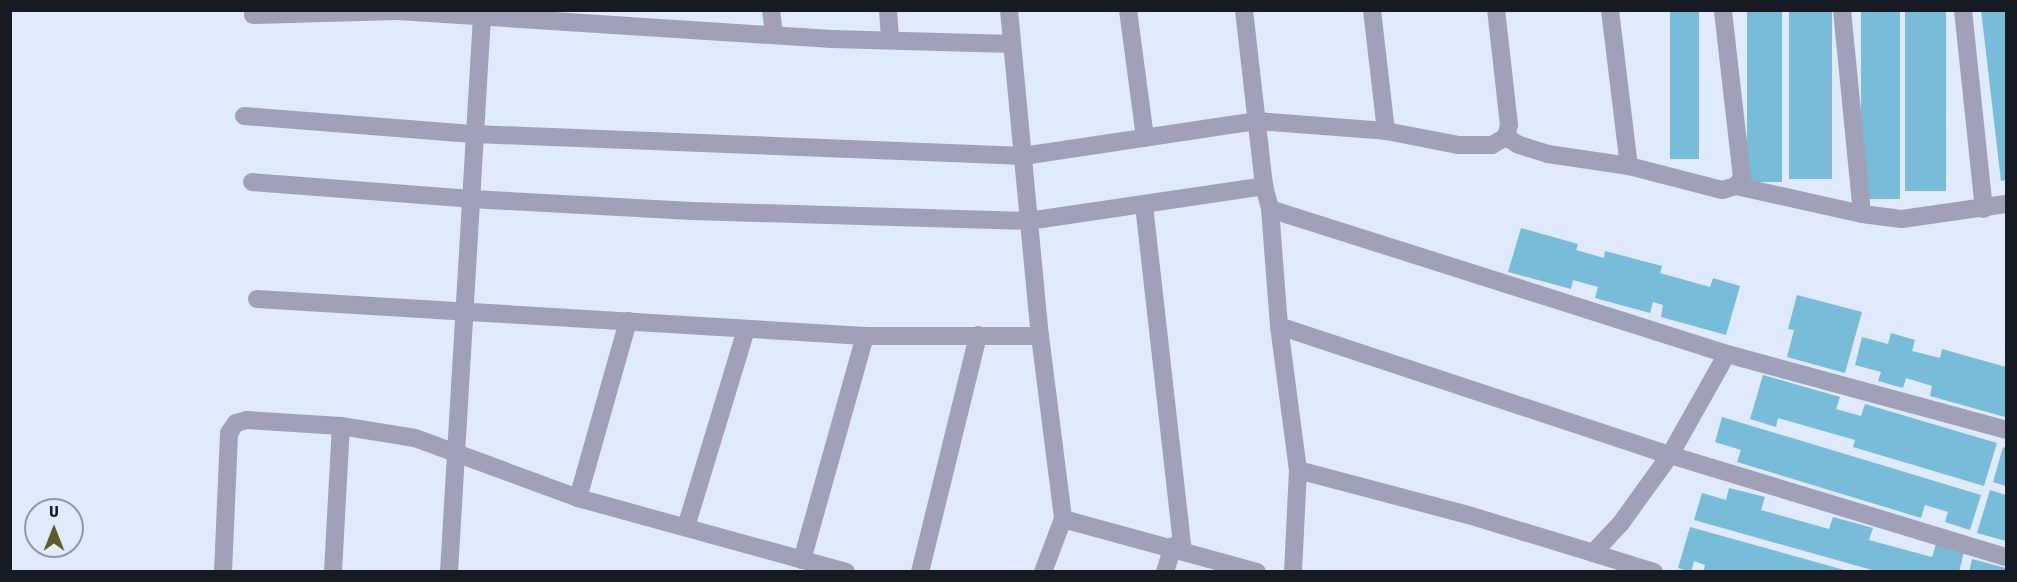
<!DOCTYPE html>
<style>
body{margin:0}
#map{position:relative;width:2017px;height:582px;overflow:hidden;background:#dfebfc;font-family:"Fira Sans Condensed",sans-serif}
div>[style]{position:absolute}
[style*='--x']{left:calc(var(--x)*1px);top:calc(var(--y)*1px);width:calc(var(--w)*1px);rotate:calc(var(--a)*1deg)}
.building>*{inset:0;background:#77bcd9;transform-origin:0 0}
.minor>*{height:18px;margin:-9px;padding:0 9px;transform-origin:9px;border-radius:9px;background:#a1a0b9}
span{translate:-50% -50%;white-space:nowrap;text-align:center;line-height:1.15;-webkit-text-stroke:5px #dfebfc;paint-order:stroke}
.frame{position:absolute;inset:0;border:12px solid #161b23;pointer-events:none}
.north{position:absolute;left:24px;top:498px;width:60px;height:60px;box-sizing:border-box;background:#dfebfc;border:2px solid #8f98a5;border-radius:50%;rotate:0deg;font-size:16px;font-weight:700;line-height:24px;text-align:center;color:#161b23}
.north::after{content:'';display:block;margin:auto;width:21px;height:27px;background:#605c29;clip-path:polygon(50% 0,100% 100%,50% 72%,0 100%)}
</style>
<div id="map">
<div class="building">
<div style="left:1670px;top:10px;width:29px;height:149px"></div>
<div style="left:1747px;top:10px;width:35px;height:172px"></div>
<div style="left:1789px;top:10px;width:43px;height:169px"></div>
<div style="left:1861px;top:10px;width:39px;height:189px"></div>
<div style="left:1905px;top:10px;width:41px;height:181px"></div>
<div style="clip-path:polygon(1981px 10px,2006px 10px,2006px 180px,2001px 181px)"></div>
<div style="clip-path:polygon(1521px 228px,1578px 244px,1576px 250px,1604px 258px,1605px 251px,1662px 266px,1660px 273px,1710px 287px,1713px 278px,1740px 286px,1726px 335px,1661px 317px,1663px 305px,1653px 302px,1650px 313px,1595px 298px,1598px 287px,1573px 280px,1571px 289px,1508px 272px)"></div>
<div style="clip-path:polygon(1797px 295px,1862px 312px,1845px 373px,1787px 357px,1794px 330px,1788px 329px)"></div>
<div style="clip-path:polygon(1891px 333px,1915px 340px,1912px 351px,1940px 358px,1942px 349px,2006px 367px,2005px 417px,1930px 396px,1932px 386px,1906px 378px,1903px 388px,1878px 381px,1881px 372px,1855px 365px,1862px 337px,1888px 344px)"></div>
<div style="clip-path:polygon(1763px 375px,1840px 397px,1836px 409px,1861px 416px,1865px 404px,1997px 443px,1984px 486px,1853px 447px,1855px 440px,1778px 418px,1776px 427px,1750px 419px)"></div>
<div style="clip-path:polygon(1722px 417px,1981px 495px,1970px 530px,1945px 522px,1948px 512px,1925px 505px,1921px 518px,1737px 462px,1741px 450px,1715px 442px)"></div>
<div style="clip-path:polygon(2003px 447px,2006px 448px,2006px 486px,1993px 482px)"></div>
<div style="clip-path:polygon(1729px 488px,1765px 497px,1761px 510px,1829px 529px,1833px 517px,1873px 528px,1869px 540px,1932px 557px,1936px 544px,1964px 552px,1959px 572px,1879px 572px,1694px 520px,1702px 493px,1726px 500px)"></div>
<div style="clip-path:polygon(1990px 490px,2006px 495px,2006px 541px,1977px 533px)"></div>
<div style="clip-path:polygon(1690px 527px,1848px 571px,1848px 572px,1703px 572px,1705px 565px,1694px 561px,1691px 572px,1678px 568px)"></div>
<div style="clip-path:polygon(1972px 559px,2006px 568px,2006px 572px,1969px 572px)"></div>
</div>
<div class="minor">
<div style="--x:771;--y:10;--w:25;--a:83"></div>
<div style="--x:888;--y:10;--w:30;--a:86"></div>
<div style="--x:1009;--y:10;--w:327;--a:84.6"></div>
<div style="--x:1040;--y:336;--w:184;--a:82.8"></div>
<div style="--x:1063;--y:519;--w:57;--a:110.7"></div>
<div style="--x:1128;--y:10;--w:129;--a:82.4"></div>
<div style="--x:1244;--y:10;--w:177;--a:83.5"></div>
<div style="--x:1264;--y:186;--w:24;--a:75"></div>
<div style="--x:1270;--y:209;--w:117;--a:85.6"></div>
<div style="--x:1279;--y:326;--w:145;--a:82.5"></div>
<div style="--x:1298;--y:470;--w:102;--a:92.8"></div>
<div style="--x:1372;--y:10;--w:122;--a:83.4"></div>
<div style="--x:1610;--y:10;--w:157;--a:83.1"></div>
<div style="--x:1842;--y:10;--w:205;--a:84.4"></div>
<div style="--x:1963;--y:10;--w:200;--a:84"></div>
<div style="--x:253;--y:15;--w:145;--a:-1.6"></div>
<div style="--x:398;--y:11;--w:435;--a:3.7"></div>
<div style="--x:832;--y:39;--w:180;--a:1.6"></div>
<div style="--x:244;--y:116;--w:232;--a:4.5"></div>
<div style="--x:475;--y:134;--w:548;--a:2.3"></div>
<div style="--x:1023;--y:156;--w:237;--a:-8.5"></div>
<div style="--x:1257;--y:121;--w:129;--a:4.4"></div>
<div style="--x:1386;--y:131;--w:73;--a:11"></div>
<div style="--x:1458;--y:145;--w:34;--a:0"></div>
<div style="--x:1492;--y:145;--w:16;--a:-30"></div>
<div style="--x:1506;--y:137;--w:12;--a:-76"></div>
<div style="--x:1509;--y:125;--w:116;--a:-96.4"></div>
<div style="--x:1506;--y:137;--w:15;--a:32"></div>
<div style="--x:1519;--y:145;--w:30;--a:17"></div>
<div style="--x:1548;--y:154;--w:82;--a:8.4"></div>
<div style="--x:1629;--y:166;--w:96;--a:14.5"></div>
<div style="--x:1722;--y:190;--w:15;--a:-16"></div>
<div style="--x:1736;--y:186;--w:10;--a:-53"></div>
<div style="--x:1742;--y:178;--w:169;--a:-96.5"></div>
<div style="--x:252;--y:182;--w:220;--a:4.4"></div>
<div style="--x:471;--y:199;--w:221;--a:3.1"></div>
<div style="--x:692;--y:211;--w:336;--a:1.7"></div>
<div style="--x:1028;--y:221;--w:239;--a:-8.4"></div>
<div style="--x:1736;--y:186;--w:129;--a:12.5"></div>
<div style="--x:1862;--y:214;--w:40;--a:7.1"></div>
<div style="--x:1902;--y:219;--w:105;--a:-8.2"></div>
<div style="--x:1144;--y:205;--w:347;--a:83.6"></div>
<div style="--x:1270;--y:209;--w:479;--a:17.6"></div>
<div style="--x:1727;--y:354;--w:289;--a:15.2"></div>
<div style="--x:257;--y:299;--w:609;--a:3.48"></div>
<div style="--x:865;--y:336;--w:175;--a:0"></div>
<div style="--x:1279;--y:326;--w:412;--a:18.3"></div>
<div style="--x:1670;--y:455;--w:351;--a:16.9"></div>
<div style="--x:1298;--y:470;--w:173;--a:14.8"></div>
<div style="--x:1465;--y:514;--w:134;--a:16.9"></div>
<div style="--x:1593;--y:553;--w:41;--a:-47"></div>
<div style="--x:1621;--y:523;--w:84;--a:-54.2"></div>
<div style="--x:1670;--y:455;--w:116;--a:-60.6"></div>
<div style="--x:578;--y:498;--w:184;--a:-74.2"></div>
<div style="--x:1063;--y:519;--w:201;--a:15.3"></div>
<div style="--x:686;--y:527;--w:207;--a:-73.1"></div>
<div style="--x:1593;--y:553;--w:64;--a:17.3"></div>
<div style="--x:802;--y:560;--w:233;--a:-74.3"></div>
<div style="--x:223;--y:572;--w:139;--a:-87.5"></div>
<div style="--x:229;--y:433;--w:12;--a:-55"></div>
<div style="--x:236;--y:423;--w:11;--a:-15"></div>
<div style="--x:247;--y:420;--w:94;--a:3.7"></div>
<div style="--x:341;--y:426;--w:75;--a:9.2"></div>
<div style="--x:415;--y:438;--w:174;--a:20.2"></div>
<div style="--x:578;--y:498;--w:278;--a:15.4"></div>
<div style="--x:333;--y:572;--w:146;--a:-86.9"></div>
<div style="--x:449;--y:572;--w:557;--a:-86.6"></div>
<div style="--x:920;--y:572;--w:244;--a:-76.2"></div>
<div style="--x:1165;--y:572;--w:27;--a:-73"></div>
</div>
<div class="frame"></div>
<div class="north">U</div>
</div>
